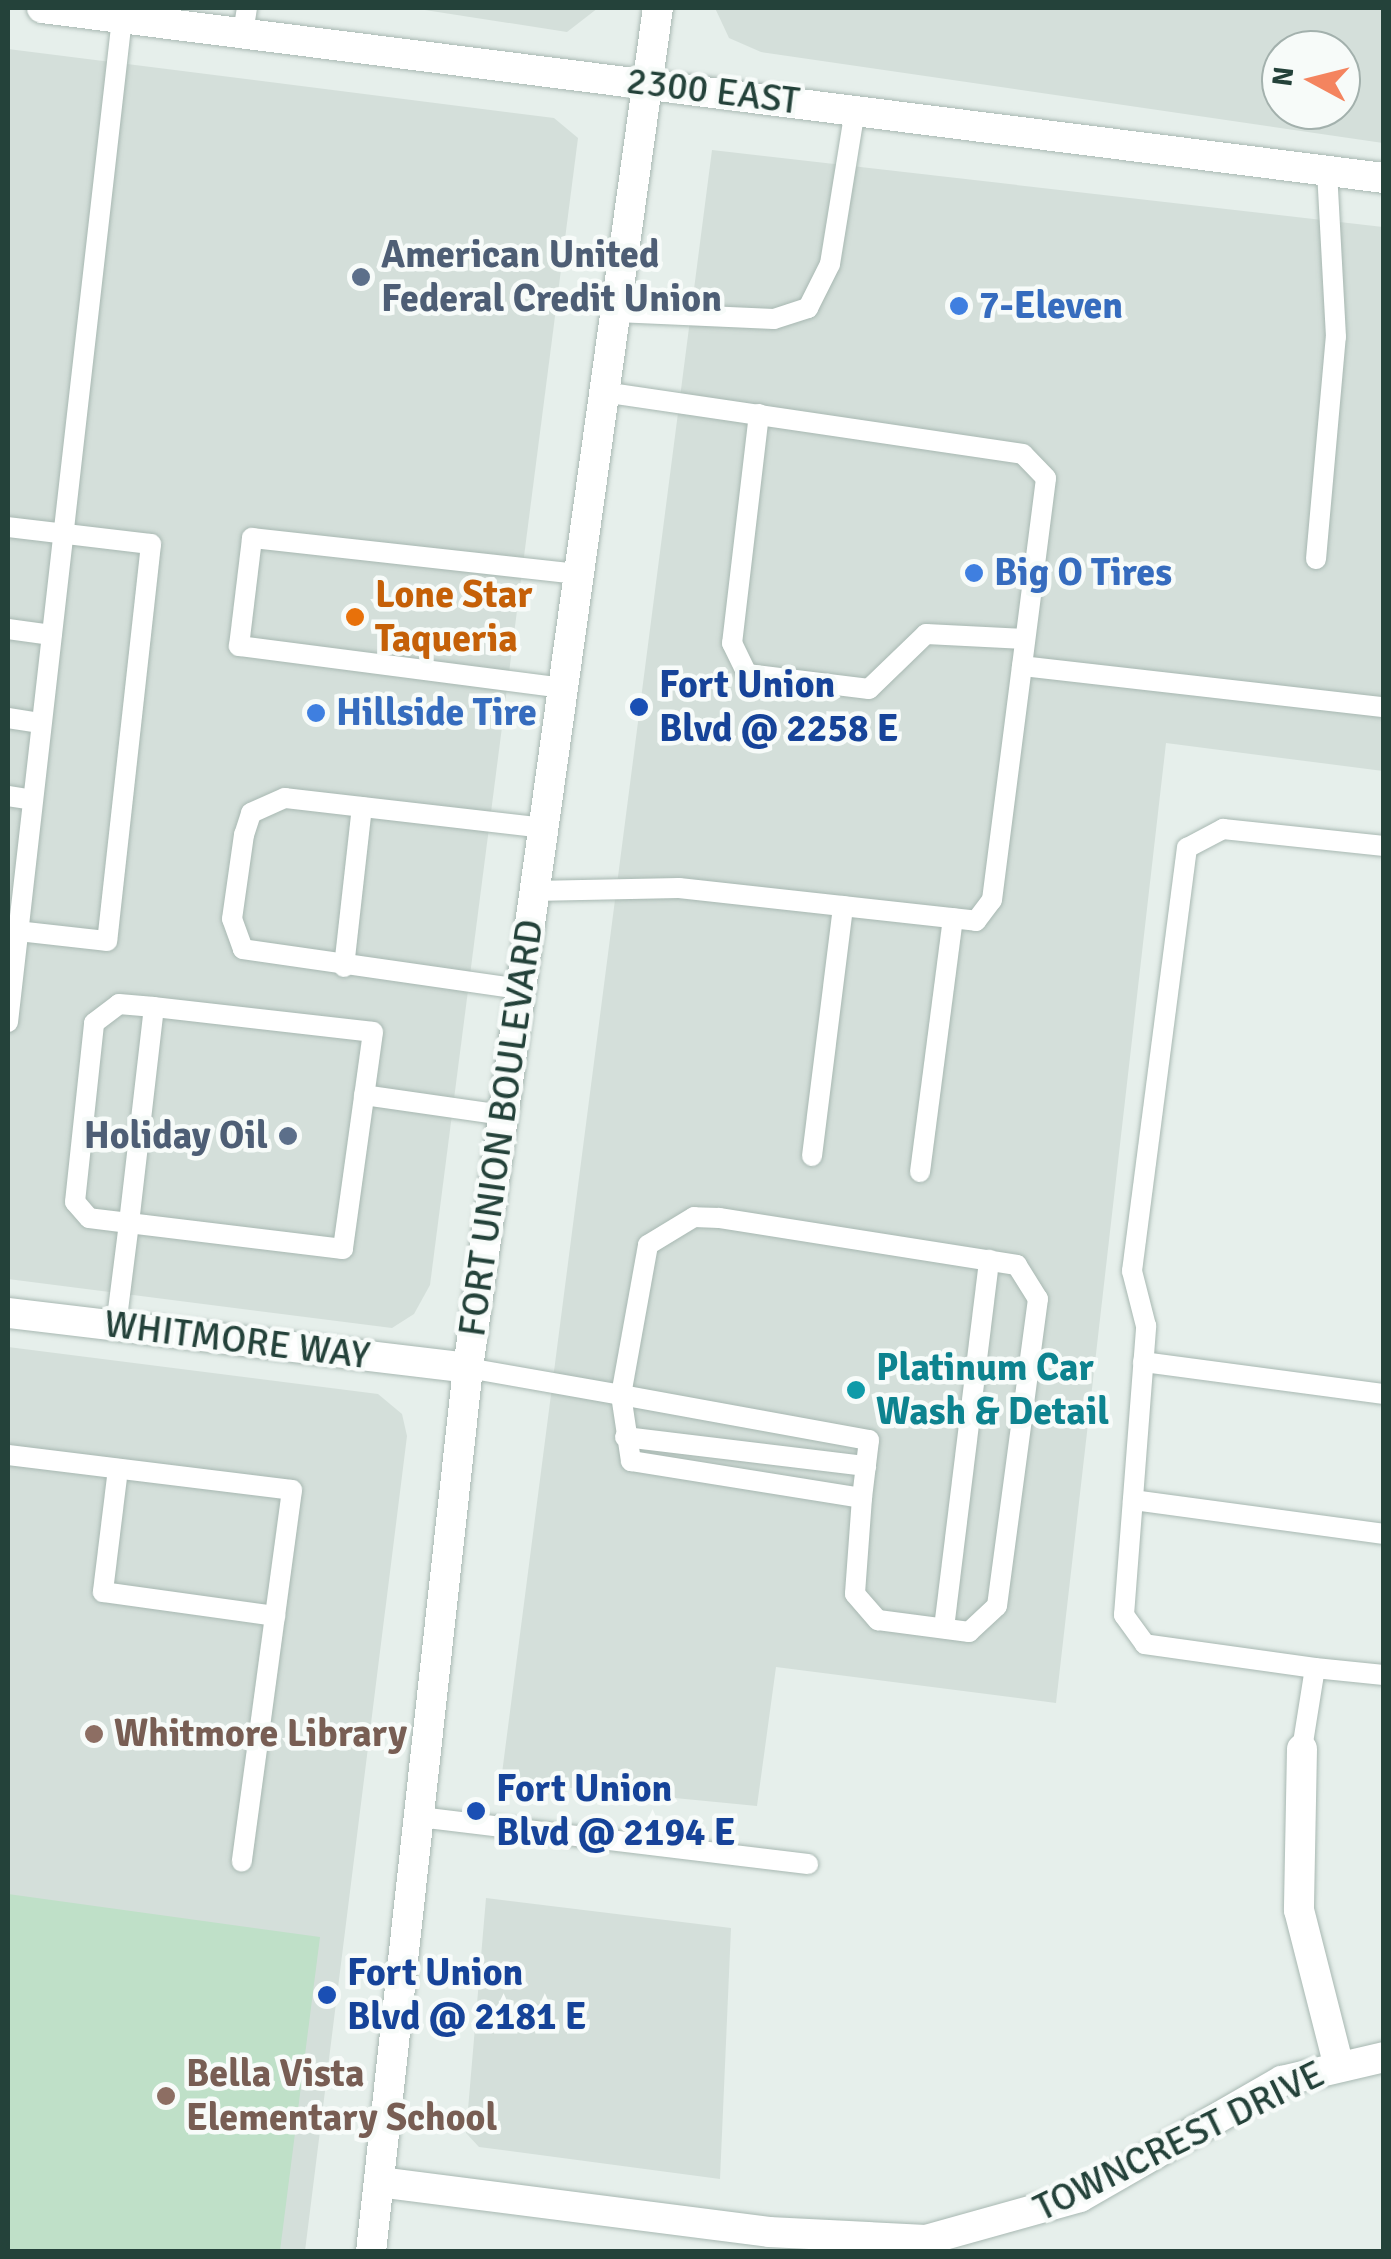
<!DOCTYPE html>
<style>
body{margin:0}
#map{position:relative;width:1391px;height:2259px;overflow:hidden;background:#e6efeb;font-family:Signika,sans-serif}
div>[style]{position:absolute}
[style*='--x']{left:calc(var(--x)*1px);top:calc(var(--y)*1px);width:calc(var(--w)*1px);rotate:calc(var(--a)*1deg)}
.built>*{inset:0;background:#d4dfda}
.green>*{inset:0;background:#bfe0c8}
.roads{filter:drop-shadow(0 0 2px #a8b8b2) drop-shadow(0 0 2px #a8b8b2)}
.lane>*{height:20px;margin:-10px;padding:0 10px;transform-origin:10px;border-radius:10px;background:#fff}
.street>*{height:30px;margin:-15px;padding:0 15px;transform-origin:15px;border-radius:15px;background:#fff}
.secondary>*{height:30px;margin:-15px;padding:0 15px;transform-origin:15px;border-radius:15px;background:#fff}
.dots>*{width:28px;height:28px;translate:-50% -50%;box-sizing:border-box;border:5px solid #f7fbf9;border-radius:50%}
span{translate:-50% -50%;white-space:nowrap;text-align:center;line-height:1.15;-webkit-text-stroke:9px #f7fbf9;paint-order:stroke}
.street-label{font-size:38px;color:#24423a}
.service-label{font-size:38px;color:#4e5e75;font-weight:700}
.left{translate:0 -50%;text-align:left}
.right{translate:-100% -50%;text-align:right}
.shop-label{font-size:38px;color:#366cbe;font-weight:700}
.food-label{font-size:38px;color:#c56008;font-weight:700}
.transit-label{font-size:38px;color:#164399;font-weight:700}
.culture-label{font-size:38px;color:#0d838f;font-weight:700}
.education-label{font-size:38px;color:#785e54;font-weight:700}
.frame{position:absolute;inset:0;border:10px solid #24423a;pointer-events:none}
.north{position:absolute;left:1261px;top:30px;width:100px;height:100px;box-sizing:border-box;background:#f7fbf9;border:2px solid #a3b1ad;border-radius:50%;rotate:277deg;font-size:28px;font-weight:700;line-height:40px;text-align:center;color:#24423a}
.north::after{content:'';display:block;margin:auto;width:35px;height:45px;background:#f4845f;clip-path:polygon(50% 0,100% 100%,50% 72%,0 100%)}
</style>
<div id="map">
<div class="built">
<div style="clip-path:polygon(412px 8px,598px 8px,567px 32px)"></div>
<div style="clip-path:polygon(evenodd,715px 8px,1383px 8px,1383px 143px,761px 52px,729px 38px,715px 8px,1341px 50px,1341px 110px,1281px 110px,1281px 50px,1341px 50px)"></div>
<div style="clip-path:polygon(8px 49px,554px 118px,578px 138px,430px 1285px,414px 1314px,392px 1328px,8px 1279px)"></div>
<div style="clip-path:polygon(712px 150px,1383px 227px,1383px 771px,1166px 743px,1056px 1703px,776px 1667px,757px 1806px,501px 1781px)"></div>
<div style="clip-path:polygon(8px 1347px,378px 1394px,402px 1414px,407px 1436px,305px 2251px,8px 2252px)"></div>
<div style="clip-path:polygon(486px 1898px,731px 1928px,720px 2179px,479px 2147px,466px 2133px)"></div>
</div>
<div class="green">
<div style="clip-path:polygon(8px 1894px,320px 1937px,280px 2251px,8px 2251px)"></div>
</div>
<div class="roads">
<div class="lane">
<div style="--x:243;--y:33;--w:25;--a:-81"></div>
<div style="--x:616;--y:312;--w:158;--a:2.5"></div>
<div style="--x:774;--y:319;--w:36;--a:-18"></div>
<div style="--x:808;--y:308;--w:49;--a:-63.4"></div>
<div style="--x:830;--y:264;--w:157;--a:-80.8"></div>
<div style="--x:759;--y:414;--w:231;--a:96.7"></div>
<div style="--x:732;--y:643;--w:34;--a:64"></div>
<div style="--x:747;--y:674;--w:123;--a:7"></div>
<div style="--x:869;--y:689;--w:79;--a:-44"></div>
<div style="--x:926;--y:634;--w:99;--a:2.9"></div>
<div style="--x:8;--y:527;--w:144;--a:6.8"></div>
<div style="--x:151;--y:544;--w:399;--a:96.3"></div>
<div style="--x:107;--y:941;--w:90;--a:-173.6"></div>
<div style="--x:1316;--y:559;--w:223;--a:-84.9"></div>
<div style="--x:1336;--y:337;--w:166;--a:-93.1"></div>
<div style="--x:8;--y:629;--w:44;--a:7.8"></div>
<div style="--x:1022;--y:666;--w:364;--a:6.5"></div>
<div style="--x:563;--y:688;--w:327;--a:-172.6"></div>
<div style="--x:239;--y:646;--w:109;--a:-83.1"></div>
<div style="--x:252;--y:538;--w:329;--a:6.3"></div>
<div style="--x:8;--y:718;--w:33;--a:9"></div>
<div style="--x:8;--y:796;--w:25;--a:9"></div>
<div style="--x:534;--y:891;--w:145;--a:-1.2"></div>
<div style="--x:679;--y:888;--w:299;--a:6.3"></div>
<div style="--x:976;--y:921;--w:26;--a:-53"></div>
<div style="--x:992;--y:900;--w:425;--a:-82.7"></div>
<div style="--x:1046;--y:478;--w:33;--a:-134"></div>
<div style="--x:1023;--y:454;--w:423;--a:-171.6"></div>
<div style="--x:344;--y:967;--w:161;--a:-83.6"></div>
<div style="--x:520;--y:989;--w:280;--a:-171.8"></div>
<div style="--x:243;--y:949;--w:32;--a:-110"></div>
<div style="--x:232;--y:919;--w:85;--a:-81.9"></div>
<div style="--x:244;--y:835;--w:23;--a:-72"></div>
<div style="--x:251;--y:813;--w:37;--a:-24"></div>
<div style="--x:285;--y:798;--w:260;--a:6.6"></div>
<div style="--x:8;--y:1022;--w:1010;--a:-83.52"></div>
<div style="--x:364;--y:1095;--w:140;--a:8.2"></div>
<div style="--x:812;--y:1156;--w:252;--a:-82.9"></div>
<div style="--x:920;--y:1172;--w:256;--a:-82.6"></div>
<div style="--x:116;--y:1326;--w:104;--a:-82.8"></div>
<div style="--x:129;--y:1223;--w:217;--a:-83.4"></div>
<div style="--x:154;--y:1007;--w:220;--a:6.5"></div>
<div style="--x:373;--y:1032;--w:219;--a:97.9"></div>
<div style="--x:343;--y:1249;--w:216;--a:-173.1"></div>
<div style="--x:129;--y:1223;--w:40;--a:-172.9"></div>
<div style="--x:89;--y:1218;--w:21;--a:-131"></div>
<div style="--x:75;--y:1202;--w:180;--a:-83.9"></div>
<div style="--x:94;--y:1023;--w:31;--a:-37"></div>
<div style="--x:119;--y:1004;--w:35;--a:5"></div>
<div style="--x:1143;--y:1362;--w:243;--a:7.6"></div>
<div style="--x:468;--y:1368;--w:155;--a:10"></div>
<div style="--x:621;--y:1395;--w:67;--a:81.4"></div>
<div style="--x:631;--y:1461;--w:234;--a:9.1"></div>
<div style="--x:862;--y:1498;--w:96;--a:94.2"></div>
<div style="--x:855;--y:1594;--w:35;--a:49"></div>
<div style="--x:878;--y:1620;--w:92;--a:7.5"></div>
<div style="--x:969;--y:1632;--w:38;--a:-43"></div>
<div style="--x:997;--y:1606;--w:310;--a:-82.4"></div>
<div style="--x:1038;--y:1299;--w:40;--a:-122"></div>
<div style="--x:1017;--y:1265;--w:302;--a:-171"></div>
<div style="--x:719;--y:1218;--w:25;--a:-178"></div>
<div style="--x:694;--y:1217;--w:54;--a:148.7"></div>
<div style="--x:648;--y:1245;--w:152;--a:100.2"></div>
<div style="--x:621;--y:1395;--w:252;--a:10.3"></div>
<div style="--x:869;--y:1440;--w:58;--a:96.9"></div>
<div style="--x:625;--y:1437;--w:243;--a:6.9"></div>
<div style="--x:8;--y:1455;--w:286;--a:7"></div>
<div style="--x:292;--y:1490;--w:375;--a:97.7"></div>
<div style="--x:118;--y:1469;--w:124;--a:97"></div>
<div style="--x:103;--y:1592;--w:174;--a:7.9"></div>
<div style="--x:1133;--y:1500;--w:253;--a:7.7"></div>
<div style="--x:944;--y:1628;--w:371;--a:-83"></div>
<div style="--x:1315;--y:1668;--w:69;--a:5.8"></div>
<div style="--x:1302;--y:1749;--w:82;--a:-80.9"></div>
<div style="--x:1315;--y:1668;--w:172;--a:-172"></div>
<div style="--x:1145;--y:1644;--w:36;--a:-126"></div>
<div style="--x:1124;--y:1615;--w:290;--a:-85.6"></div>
<div style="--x:1146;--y:1326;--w:57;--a:-104.3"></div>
<div style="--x:1132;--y:1271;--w:427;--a:-82.6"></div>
<div style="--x:1187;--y:848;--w:41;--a:-27.8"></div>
<div style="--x:1223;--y:829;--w:162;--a:6"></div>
<div style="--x:419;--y:1817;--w:392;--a:6.9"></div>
</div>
<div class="street">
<div style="--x:8;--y:1313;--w:463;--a:6.8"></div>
<div style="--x:1302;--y:1749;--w:161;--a:91.1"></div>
<div style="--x:1299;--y:1910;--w:158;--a:75.7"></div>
<div style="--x:379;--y:2182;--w:393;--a:7.3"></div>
<div style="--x:769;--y:2232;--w:157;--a:2.9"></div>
<div style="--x:926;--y:2240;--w:160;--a:-15.6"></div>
<div style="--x:1080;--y:2197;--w:233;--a:-29.9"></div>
<div style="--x:1282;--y:2081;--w:105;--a:-13.2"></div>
</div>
<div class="secondary">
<div style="--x:42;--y:8;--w:1353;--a:7.22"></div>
<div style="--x:371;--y:2252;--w:889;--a:-83.74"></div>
<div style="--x:468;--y:1368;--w:1373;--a:-82.05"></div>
</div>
</div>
<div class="dots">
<div style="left:361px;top:277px;background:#5c6f8a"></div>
<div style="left:959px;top:306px;background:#3f7fe0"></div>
<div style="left:974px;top:573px;background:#3f7fe0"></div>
<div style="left:355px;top:617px;background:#e8710a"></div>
<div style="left:639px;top:707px;background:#1a4fb4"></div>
<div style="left:316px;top:713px;background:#3f7fe0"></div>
<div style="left:288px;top:1136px;background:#5c6f8a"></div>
<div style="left:856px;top:1390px;background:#0f9aa8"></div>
<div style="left:94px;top:1734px;background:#8d6e63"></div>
<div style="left:476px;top:1811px;background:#1a4fb4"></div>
<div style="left:327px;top:1995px;background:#1a4fb4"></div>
<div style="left:166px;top:2096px;background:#8d6e63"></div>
</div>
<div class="street-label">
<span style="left:713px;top:91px;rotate:7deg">2300 EAST</span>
<span style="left:501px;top:1128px;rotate:-82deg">FORT UNION BOULEVARD</span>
<span style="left:237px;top:1340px;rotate:7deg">WHITMORE WAY</span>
<span style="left:1179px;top:2141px;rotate:-26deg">TOWNCREST DRIVE</span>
</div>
<div class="service-label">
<span class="left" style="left:381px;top:277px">American United<br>Federal Credit Union</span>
<span class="right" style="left:268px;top:1136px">Holiday Oil</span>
</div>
<div class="shop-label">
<span class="left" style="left:979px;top:306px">7-Eleven</span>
<span class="left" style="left:994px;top:573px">Big O Tires</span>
<span class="left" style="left:336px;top:713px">Hillside Tire</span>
</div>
<div class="food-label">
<span class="left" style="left:375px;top:617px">Lone Star<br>Taqueria</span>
</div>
<div class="transit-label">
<span class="left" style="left:659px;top:707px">Fort Union<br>Blvd @ 2258 E</span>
<span class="left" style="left:496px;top:1811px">Fort Union<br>Blvd @ 2194 E</span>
<span class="left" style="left:347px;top:1995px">Fort Union<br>Blvd @ 2181 E</span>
</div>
<div class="culture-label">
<span class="left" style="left:876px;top:1390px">Platinum Car<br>Wash &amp; Detail</span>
</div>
<div class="education-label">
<span class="left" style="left:114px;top:1734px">Whitmore Library</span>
<span class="left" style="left:186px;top:2096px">Bella Vista<br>Elementary School</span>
</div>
<div class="frame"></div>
<div class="north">N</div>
</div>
